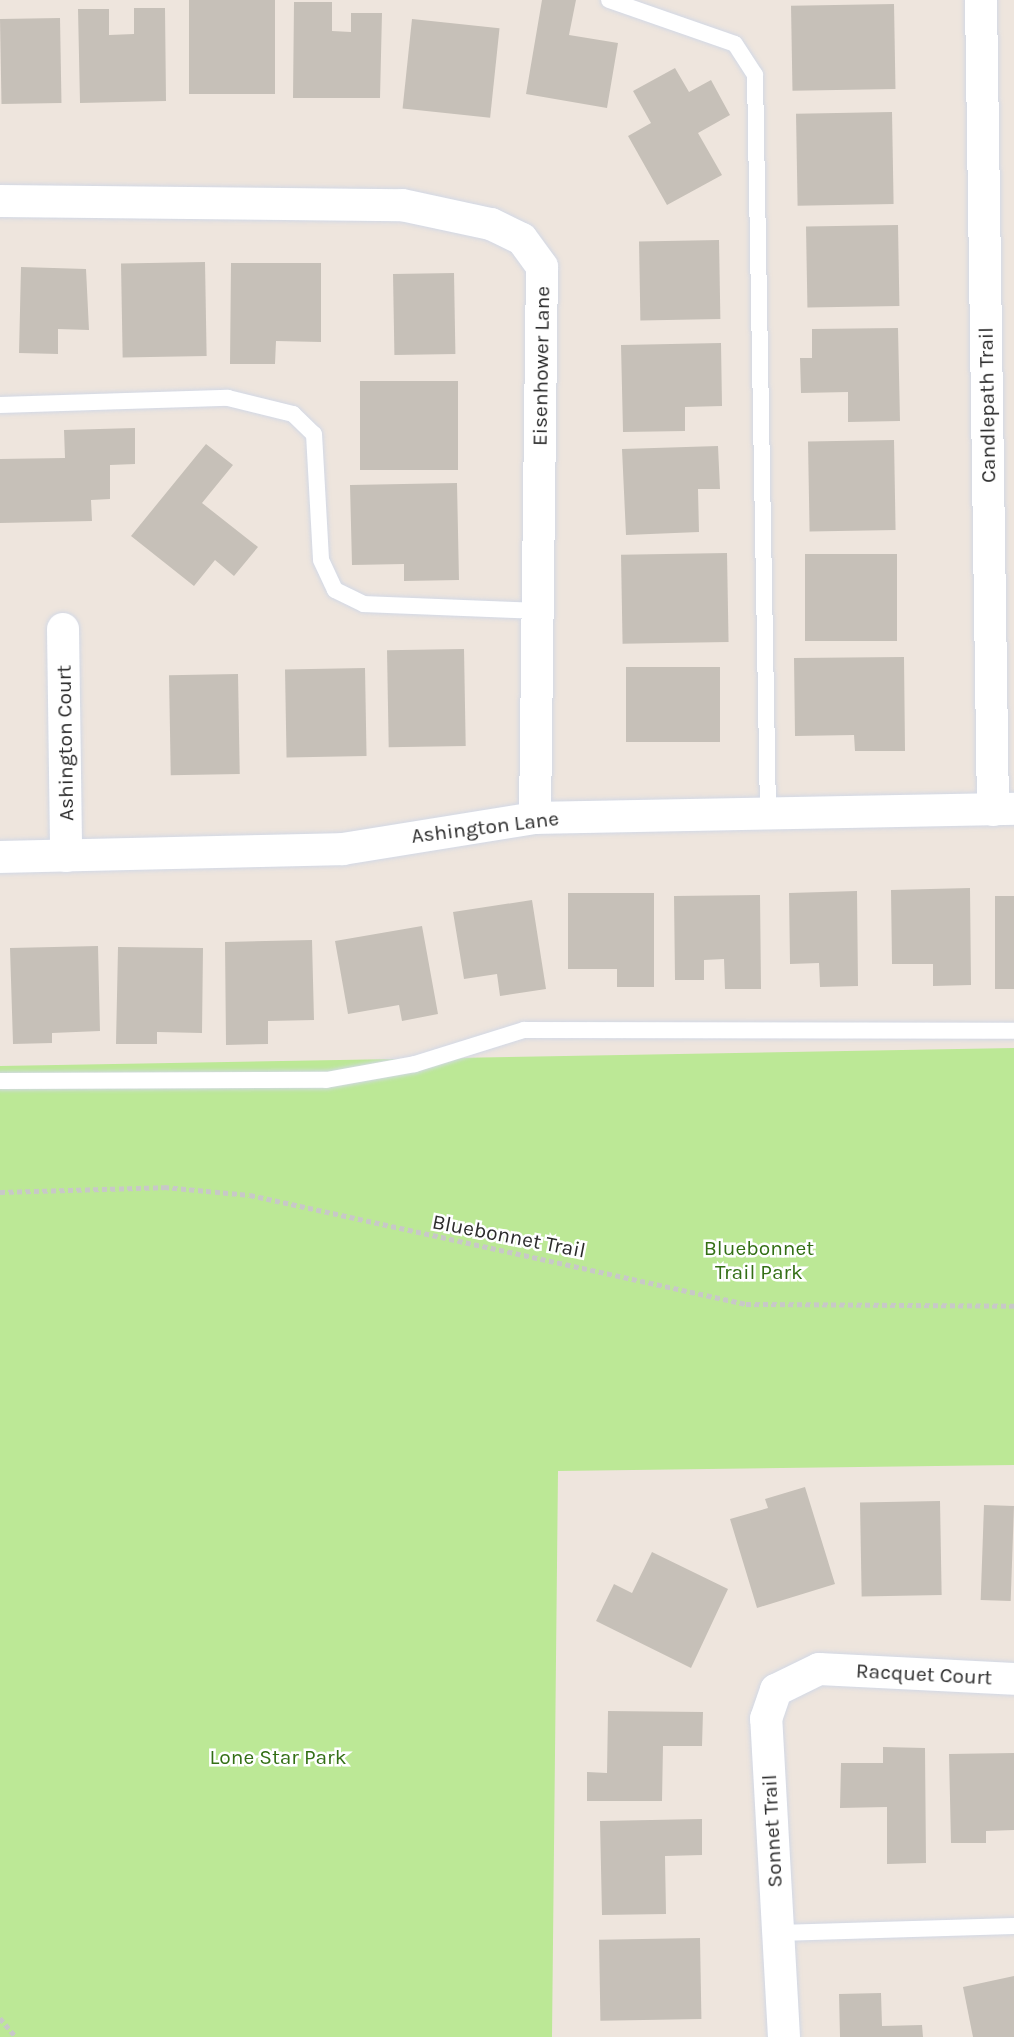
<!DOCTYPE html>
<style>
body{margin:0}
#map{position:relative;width:1014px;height:2037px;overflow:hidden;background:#eee5dd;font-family:Karla,sans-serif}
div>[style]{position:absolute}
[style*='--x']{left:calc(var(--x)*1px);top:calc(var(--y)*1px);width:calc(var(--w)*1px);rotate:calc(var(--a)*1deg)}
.green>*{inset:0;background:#bce896}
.building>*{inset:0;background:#c6c0b8;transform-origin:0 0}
.path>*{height:4.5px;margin-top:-2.25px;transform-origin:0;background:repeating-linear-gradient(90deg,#c8c8c8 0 5px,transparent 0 8.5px)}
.roads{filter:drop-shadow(0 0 2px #d2d8e5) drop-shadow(0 0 2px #d2d8e5)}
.service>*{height:16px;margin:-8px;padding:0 8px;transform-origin:8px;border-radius:8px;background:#fff}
.minor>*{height:32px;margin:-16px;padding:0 16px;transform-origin:16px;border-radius:16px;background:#fff}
span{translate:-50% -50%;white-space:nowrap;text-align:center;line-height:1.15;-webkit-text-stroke:5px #fff;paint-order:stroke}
.street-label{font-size:21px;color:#2c2c2c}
.park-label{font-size:21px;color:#336f15}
</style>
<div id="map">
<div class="green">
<div style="clip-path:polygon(1014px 1048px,1014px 1465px,558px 1471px,552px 2037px,0 2037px,0 1066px)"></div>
</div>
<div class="building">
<div style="left:189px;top:0;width:86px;height:94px"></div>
<div style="clip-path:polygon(542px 0,576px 0,569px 35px,618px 43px,607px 108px,526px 94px)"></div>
<div style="clip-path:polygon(294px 2px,332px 2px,332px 31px,351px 32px,351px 13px,382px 13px,380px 98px,293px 98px)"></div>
<div style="left:894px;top:4px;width:85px;height:103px;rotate:89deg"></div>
<div style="clip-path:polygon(134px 8px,165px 8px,166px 101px,80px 103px,78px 9px,109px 9px,109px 35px,134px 34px)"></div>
<div style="left:60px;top:18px;width:85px;height:60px;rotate:89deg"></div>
<div style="left:412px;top:19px;width:88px;height:90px;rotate:6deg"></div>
<div style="clip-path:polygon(675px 68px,689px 92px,711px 80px,730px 115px,698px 133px,722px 175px,667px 205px,628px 136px,651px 123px,633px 91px)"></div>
<div style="left:892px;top:112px;width:92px;height:96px;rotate:89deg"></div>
<div style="left:898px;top:225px;width:81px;height:92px;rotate:89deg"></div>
<div style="left:719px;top:240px;width:79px;height:80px;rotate:89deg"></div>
<div style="left:205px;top:262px;width:94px;height:84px;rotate:89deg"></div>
<div style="clip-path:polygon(231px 263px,321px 263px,321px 342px,276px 341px,275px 364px,230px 364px)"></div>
<div style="clip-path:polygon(21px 267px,86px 269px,89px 330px,58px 329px,58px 354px,19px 353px)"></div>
<div style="left:454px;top:273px;width:81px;height:61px;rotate:89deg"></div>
<div style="clip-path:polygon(898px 328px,900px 421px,848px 422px,848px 392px,801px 393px,800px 358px,812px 358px,812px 329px)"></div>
<div style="clip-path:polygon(721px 343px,722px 406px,685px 407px,685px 431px,623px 432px,621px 345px)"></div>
<div style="left:360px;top:381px;width:98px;height:89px"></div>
<div style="clip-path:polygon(135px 428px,135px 464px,110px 465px,110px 499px,91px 500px,92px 521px,0 523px,0 459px,65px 458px,64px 430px)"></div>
<div style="left:894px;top:440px;width:90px;height:86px;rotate:89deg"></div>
<div style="clip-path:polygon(206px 444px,233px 465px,202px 503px,258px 547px,234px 576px,215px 560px,194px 586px,131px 536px)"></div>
<div style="clip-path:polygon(718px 446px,720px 489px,698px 489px,699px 532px,626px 535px,622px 449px)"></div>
<div style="clip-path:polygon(457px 483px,459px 580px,404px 581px,404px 564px,352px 565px,350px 485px)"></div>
<div style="left:727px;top:553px;width:89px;height:106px;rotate:89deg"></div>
<div style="left:805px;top:554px;width:92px;height:87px"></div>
<div style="left:464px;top:649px;width:97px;height:77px;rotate:89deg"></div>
<div style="clip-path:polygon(904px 657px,905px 751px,855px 751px,854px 735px,795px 736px,794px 658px)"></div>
<div style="left:626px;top:667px;width:94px;height:75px"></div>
<div style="left:365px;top:668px;width:88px;height:80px;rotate:89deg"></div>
<div style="left:238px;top:674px;width:100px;height:69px;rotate:89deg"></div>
<div style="clip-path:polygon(970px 888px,971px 985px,933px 986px,933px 964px,892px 964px,891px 890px)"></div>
<div style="clip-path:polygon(857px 891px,858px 986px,820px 987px,819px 963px,790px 964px,789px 893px)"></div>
<div style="clip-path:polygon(568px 893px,654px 893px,654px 987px,617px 987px,617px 969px,568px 969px)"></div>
<div style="clip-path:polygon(760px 895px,761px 989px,725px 989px,724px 959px,704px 960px,704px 980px,675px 980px,674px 896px)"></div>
<div style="left:1014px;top:896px;width:93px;height:19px;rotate:90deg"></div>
<div style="clip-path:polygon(532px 900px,546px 989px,500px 996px,497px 974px,464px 979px,453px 912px)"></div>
<div style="clip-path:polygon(422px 926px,438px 1014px,402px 1021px,399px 1005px,348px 1014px,335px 941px)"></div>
<div style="clip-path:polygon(312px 940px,314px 1020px,268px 1021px,268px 1044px,226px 1045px,225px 942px)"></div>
<div style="clip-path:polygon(98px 946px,100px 1031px,52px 1033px,52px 1043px,13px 1044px,10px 948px)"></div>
<div style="clip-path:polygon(118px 947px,203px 948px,202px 1033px,157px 1032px,157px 1044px,116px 1044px)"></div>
<div style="clip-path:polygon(805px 1487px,835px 1584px,757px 1608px,730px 1519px,768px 1508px,765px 1499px)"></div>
<div style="left:940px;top:1501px;width:94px;height:80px;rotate:89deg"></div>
<div style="left:984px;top:1505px;width:30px;height:95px;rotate:2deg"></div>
<div style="clip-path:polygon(652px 1552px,728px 1589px,691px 1668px,596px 1621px,614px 1584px,632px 1593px)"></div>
<div style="clip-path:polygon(608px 1711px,703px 1712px,702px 1746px,663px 1746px,662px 1801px,587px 1801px,587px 1772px,607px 1773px)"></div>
<div style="clip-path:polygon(883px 1747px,925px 1748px,926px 1863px,887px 1864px,887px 1807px,840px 1808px,841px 1763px,883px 1763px)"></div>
<div style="clip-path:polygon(1014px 1753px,1014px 1830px,986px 1831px,986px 1843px,951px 1843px,949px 1754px)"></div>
<div style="clip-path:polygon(702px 1819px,702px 1855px,665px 1856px,666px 1914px,602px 1915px,600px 1821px)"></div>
<div style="left:700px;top:1938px;width:81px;height:101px;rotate:89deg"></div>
<div style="clip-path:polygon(1014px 1976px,1014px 2037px,973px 2037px,963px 1987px)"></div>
<div style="clip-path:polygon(881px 1993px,882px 2026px,922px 2025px,923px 2037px,840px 2037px,839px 1994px)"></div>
</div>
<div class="path">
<div style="--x:0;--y:1192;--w:164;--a:-1.7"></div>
<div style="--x:164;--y:1187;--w:86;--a:5.3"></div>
<div style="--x:250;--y:1195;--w:508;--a:12.39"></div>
<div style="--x:746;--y:1304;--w:268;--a:0.4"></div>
<div style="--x:0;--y:2018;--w:25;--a:50"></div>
</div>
<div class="roads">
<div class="service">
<div style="--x:609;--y:0;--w:133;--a:19.2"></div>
<div style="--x:735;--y:44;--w:37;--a:57"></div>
<div style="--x:755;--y:75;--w:739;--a:88.99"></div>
<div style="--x:0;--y:405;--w:228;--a:-1.8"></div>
<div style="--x:228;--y:398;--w:67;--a:13.8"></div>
<div style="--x:293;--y:414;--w:29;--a:44"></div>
<div style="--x:314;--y:434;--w:126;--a:86.8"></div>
<div style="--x:321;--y:560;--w:33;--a:65"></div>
<div style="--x:335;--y:590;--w:32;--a:26"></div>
<div style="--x:364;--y:604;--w:174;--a:2.3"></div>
<div style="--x:0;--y:1081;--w:326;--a:-0.2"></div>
<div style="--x:326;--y:1080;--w:90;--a:-10.2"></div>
<div style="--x:415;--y:1064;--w:114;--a:-17.3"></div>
<div style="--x:524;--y:1030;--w:490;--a:0.1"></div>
<div style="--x:778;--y:1933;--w:236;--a:-1.7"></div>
</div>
<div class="minor">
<div style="--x:981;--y:0;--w:810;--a:89.15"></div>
<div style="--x:0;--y:201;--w:402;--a:0.6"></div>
<div style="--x:402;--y:205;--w:91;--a:12.1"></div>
<div style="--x:491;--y:224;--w:34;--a:26"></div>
<div style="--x:522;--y:239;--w:34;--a:54"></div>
<div style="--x:542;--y:267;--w:551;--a:90.73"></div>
<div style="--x:63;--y:629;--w:227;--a:89.2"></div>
<div style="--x:0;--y:857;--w:343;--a:-1.3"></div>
<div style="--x:343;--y:849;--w:194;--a:-9.2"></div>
<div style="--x:535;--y:818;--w:479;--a:-1.1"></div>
<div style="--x:784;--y:2037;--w:319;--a:-93.2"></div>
<div style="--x:766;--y:1719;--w:31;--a:-71"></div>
<div style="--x:776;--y:1690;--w:48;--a:-26"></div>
<div style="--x:819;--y:1669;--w:195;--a:2.9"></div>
</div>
</div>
<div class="street-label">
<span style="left:541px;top:366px;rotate:-89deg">Eisenhower Lane</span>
<span style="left:987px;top:405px;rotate:-91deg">Candlepath Trail</span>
<span style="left:65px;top:743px;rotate:-91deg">Ashington Court</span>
<span style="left:485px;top:827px;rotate:-7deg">Ashington Lane</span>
<span style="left:509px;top:1236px;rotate:11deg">Bluebonnet Trail</span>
<span style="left:924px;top:1674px;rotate:3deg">Racquet Court</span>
<span style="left:772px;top:1831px;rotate:-93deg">Sonnet Trail</span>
</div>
<div class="park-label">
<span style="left:759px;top:1260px">Bluebonnet<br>Trail Park</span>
<span style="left:278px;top:1757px">Lone Star Park</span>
</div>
</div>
